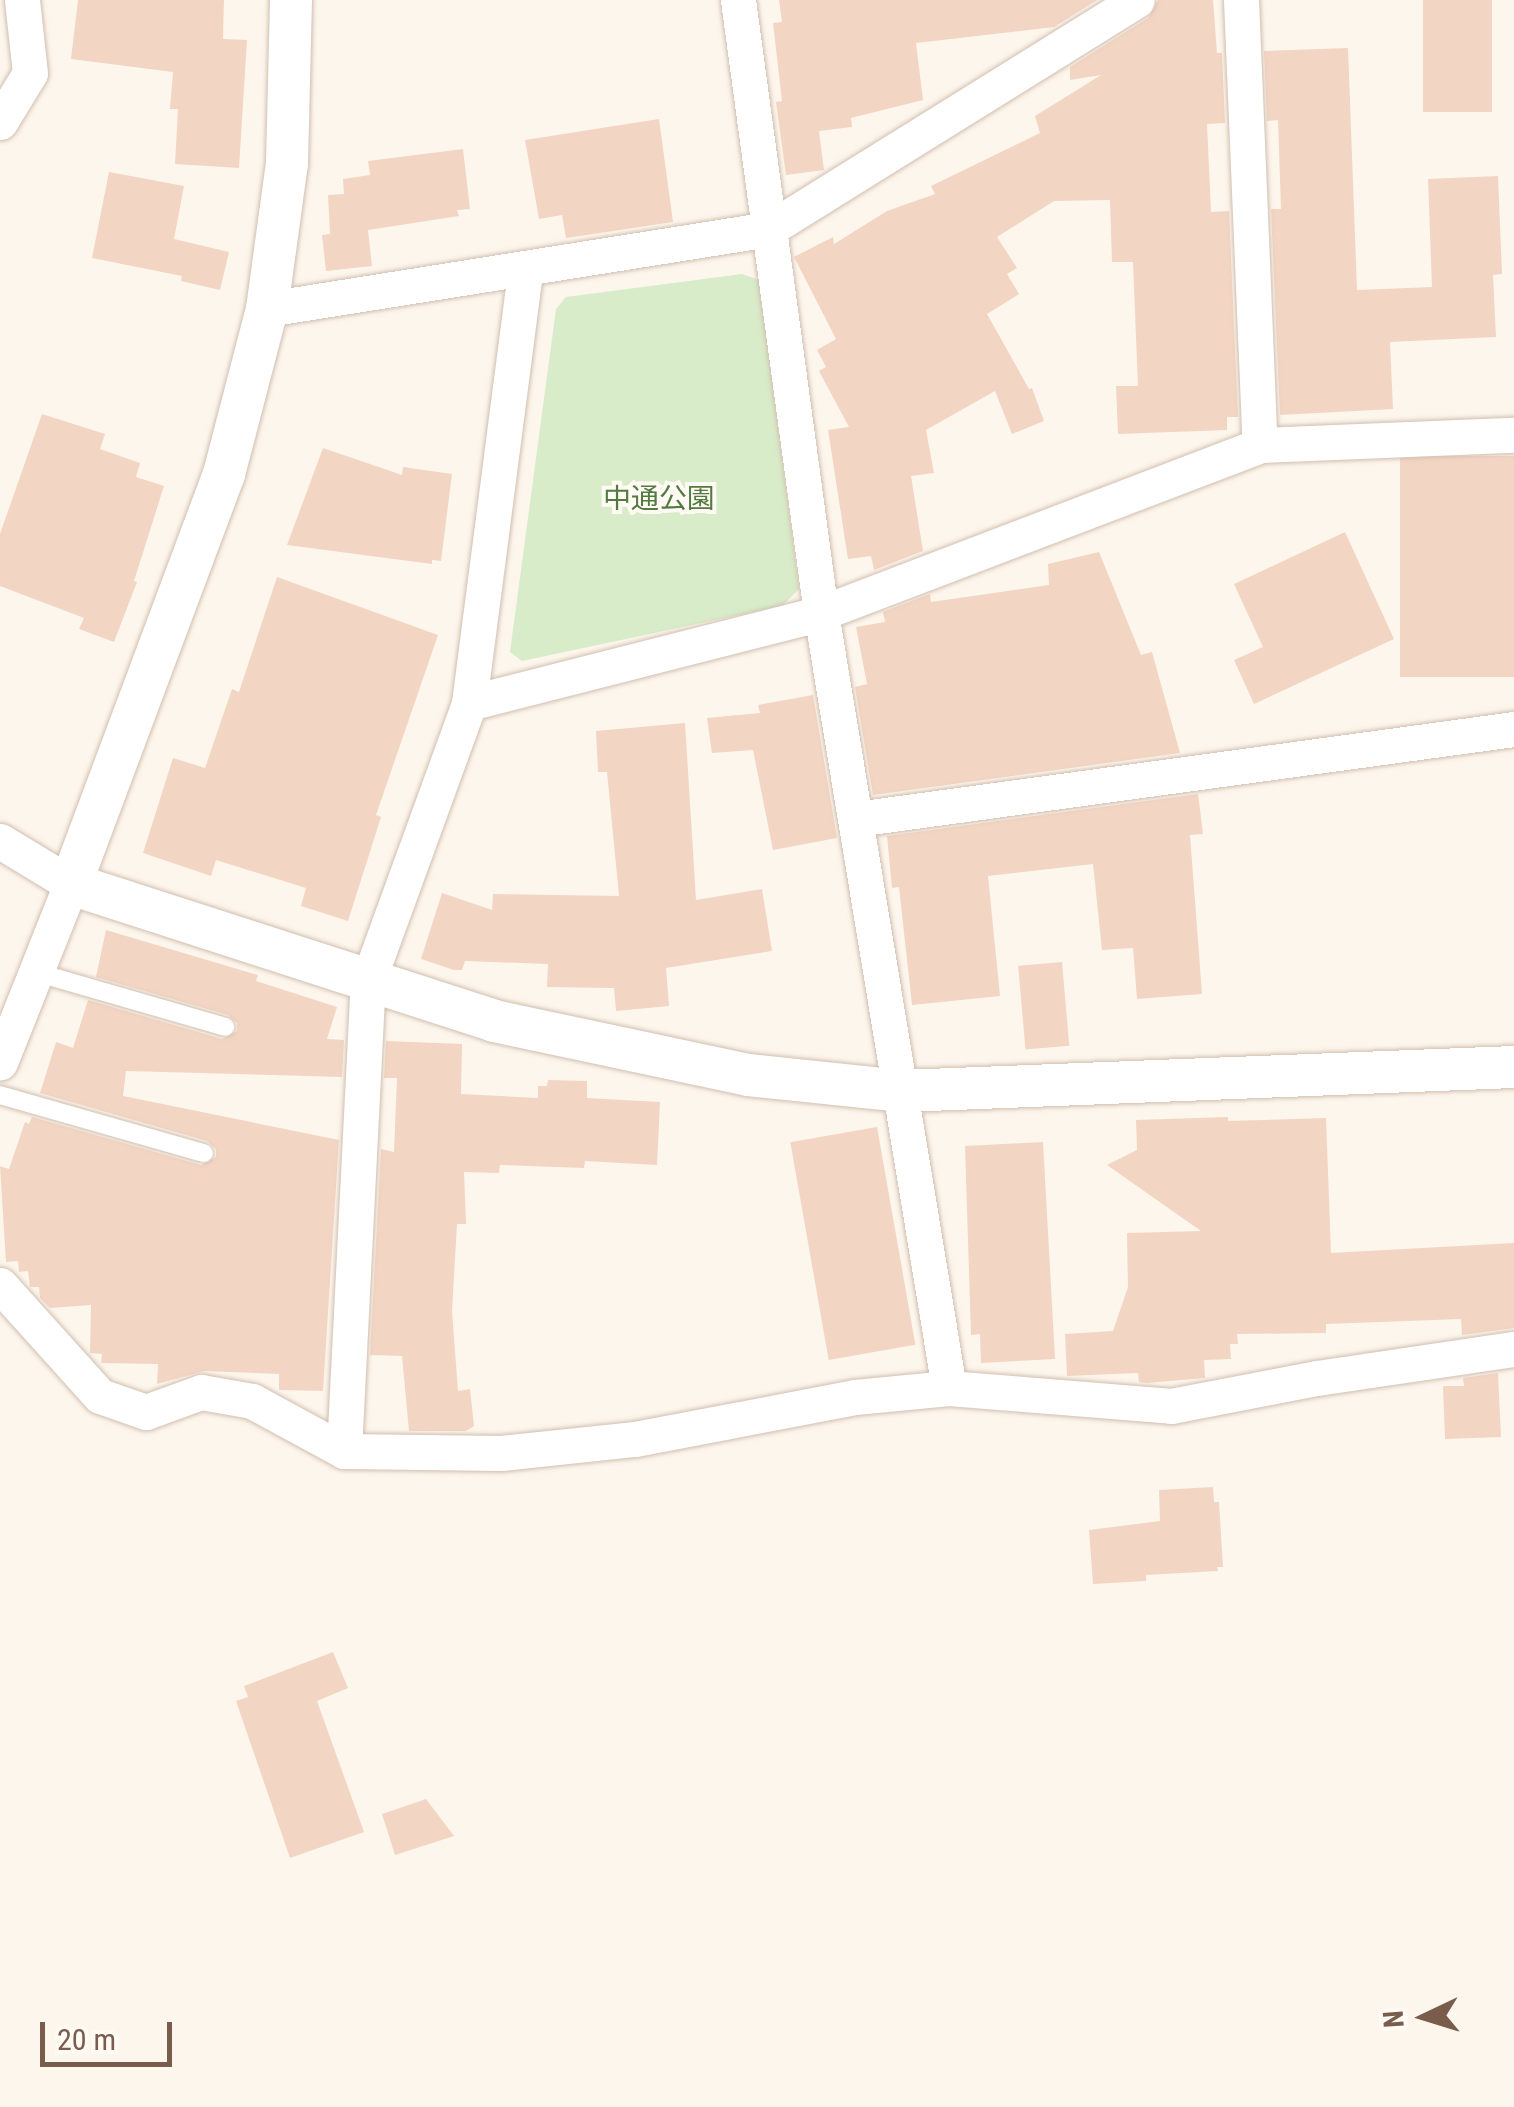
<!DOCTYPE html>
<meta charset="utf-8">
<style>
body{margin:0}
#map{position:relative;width:1514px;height:2107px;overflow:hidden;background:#fdf6ec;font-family:"Roboto Condensed","Noto Sans JP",sans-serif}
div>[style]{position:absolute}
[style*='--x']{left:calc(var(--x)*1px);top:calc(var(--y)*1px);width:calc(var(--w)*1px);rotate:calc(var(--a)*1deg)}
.green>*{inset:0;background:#d8ecc9}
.building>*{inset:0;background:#f3d5c3;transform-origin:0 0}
.roads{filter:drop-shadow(0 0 2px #d1beb0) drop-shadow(0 0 2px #d1beb0)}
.service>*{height:18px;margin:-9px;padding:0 9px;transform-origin:9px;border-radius:9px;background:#fff}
.minor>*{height:35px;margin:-17.5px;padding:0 17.5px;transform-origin:17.5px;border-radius:17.5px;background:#fff}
.tertiary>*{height:42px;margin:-21px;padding:0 21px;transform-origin:21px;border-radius:21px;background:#fff}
span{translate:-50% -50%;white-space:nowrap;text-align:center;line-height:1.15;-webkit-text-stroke:8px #fffaf3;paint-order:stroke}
.park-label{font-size:28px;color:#537a41}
.north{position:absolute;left:1374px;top:1967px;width:100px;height:100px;-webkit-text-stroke:8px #fffaf3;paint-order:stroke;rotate:266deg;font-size:28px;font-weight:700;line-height:40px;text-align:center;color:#7a5c4d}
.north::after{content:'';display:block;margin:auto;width:35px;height:45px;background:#7a5c4d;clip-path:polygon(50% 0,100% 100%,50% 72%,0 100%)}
.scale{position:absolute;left:40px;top:2022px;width:132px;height:45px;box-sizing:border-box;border:5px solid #7a5c4d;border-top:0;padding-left:12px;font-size:30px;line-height:35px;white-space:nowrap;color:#7a5c4d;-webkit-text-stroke:8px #fffaf3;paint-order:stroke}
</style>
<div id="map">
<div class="green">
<div style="clip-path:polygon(742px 274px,759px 280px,799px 589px,782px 606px,522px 661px,510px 652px,556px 309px,566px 297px)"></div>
</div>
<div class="building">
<div style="clip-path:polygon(78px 0,224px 0,223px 39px,247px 40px,239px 168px,175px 164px,178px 109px,170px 109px,173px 72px,71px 59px)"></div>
<div style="clip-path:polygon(779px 0,1097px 0,1054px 27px,916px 43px,923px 100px,851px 118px,852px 127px,819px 131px,824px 170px,786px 175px,776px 102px,782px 101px,773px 23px,782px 22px)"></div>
<div style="clip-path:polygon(1158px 0,1213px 0,1217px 53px,1222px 53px,1225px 123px,1207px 124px,1211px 212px,1229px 211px,1238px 417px,1227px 417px,1227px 430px,1118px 434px,1116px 386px,1138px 386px,1133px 262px,1112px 262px,1110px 200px,1054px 201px,997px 237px,1017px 268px,1007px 274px,1019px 294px,987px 314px,1029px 389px,1032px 388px,1044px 421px,1012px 434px,995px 391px,926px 430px,934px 473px,911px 476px,923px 551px,874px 570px,871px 556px,848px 559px,828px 430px,849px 427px,819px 371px,826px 367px,817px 350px,836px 339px,794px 257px,833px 237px,834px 244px,887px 211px,935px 194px,931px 186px,1040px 133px,1035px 116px,1101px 75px,1070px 80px,1070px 67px,1148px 18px)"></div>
<div style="left:1423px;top:0;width:69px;height:112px"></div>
<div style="clip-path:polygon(1348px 48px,1357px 290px,1432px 287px,1428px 179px,1498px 176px,1502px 274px,1493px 275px,1496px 337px,1390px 342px,1393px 409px,1280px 415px,1271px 209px,1281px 209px,1278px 120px,1267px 121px,1264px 51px)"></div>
<div style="clip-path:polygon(659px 119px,673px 222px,566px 238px,562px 215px,539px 219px,525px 140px)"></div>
<div style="clip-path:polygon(463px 149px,470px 209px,457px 210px,459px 216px,368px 230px,372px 266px,326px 271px,322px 235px,330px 234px,328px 195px,344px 194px,343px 179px,370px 175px,368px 161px)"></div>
<div style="clip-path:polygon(109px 172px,184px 186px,174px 239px,229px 252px,220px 290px,181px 281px,182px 276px,92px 258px)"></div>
<div style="clip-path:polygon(42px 414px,105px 434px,100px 449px,140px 463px,136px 477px,164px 486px,134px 581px,137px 582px,114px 642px,79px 629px,84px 618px,0 586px,0 534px)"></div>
<div style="clip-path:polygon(323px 448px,402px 475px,403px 467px,452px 474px,441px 561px,432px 560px,432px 564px,287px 545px)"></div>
<div style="left:1514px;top:456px;width:221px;height:114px;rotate:90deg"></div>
<div style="clip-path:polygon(1345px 532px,1394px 639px,1254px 704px,1234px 660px,1263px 647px,1234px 584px)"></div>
<div style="clip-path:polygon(1099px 552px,1141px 655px,1152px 652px,1180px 753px,873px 795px,855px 687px,867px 684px,856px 627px,885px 622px,883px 612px,930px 594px,931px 602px,1049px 585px,1048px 564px)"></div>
<div style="clip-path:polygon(277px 577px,438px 635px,376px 815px,381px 817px,348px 921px,301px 906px,306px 888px,216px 860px,211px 876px,143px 853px,173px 758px,205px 768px,232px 689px,239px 692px)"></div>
<div style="clip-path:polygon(813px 695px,837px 838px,773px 850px,753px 750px,712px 753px,707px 718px,760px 713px,758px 705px)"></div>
<div style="clip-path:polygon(685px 723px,696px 900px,762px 889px,772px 951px,666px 968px,669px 1006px,616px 1011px,614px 988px,547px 987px,548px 964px,465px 961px,462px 970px,454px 970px,421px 959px,442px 893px,492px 910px,493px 894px,619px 896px,607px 772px,598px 772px,596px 731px)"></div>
<div style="clip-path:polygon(1198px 794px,1203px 834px,1190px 835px,1202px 994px,1137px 999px,1133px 948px,1102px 950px,1093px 864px,988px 876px,1000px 996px,912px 1005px,899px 887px,892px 888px,887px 836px)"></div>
<div style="clip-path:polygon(106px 930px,258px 975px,256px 981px,337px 1007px,327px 1039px,344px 1040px,342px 1077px,126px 1071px,123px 1096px,339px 1140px,323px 1391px,279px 1390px,279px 1374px,204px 1371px,157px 1384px,158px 1364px,101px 1363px,102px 1354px,90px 1353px,91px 1305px,50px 1308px,40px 1298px,39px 1287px,30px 1287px,28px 1271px,19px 1272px,18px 1261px,6px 1262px,0 1166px,9px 1169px,25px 1122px,29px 1124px,32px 1117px,201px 1165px,216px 1157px,216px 1149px,207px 1141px,40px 1093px,56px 1042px,73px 1048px,88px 1000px,222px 1039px,237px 1031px,237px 1023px,228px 1015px,96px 977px)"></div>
<div style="left:1062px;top:962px;width:84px;height:44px;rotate:85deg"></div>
<div style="clip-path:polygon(386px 1041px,462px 1044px,461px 1094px,538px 1098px,538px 1086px,547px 1086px,548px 1080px,587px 1081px,587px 1098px,660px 1102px,657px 1165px,585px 1161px,584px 1168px,500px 1165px,499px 1173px,464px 1172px,466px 1224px,457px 1224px,452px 1311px,458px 1391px,470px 1389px,474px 1426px,466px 1431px,409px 1431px,402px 1356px,370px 1355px,381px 1149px,394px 1152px,397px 1078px,384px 1078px)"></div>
<div style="clip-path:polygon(1228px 1117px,1228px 1121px,1326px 1118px,1331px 1253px,1514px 1243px,1514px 1328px,1462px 1335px,1461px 1319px,1326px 1324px,1326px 1333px,1237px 1334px,1238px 1344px,1230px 1344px,1231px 1359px,1204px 1360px,1205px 1378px,1147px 1383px,1139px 1382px,1138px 1373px,1067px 1376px,1065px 1334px,1113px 1331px,1128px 1287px,1127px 1233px,1201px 1231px,1107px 1165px,1137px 1150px,1136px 1120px)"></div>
<div style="left:877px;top:1127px;width:221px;height:88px;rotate:80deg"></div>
<div style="clip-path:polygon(1043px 1142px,1055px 1359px,981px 1363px,980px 1334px,971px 1335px,965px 1146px)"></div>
<div style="clip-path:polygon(1498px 1373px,1501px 1437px,1445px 1439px,1443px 1386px,1464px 1386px,1463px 1378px)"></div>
<div style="clip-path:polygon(1213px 1487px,1214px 1502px,1219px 1502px,1223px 1567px,1217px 1567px,1218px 1571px,1146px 1575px,1146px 1581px,1093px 1584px,1089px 1530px,1160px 1521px,1159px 1490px)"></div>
<div style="clip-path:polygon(333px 1652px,348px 1688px,317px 1701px,364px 1832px,290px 1858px,236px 1701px,248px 1697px,244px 1686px)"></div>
<div style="clip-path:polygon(426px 1799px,454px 1836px,395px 1855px,382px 1814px)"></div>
</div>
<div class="roads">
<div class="service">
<div style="--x:35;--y:972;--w:198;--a:16.1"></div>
<div style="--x:0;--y:1095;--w:212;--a:15.9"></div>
</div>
<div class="minor">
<div style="--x:738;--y:0;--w:619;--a:82.29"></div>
<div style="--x:821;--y:613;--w:785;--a:80.62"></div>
<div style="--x:1241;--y:0;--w:445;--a:87.6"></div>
<div style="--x:0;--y:122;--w:57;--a:-58.5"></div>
<div style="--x:30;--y:73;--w:73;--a:-96.3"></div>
<div style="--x:267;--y:309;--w:508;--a:-9.05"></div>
<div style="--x:769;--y:229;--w:433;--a:-31.9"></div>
<div style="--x:469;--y:703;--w:363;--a:-14.3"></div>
<div style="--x:821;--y:613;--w:470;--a:-20.9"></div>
<div style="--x:1260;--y:445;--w:254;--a:-2.3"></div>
<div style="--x:856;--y:819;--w:664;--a:-7.79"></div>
<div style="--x:0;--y:841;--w:83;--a:31.2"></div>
<div style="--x:71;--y:884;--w:192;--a:111.7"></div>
<div style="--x:0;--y:1285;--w:149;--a:48"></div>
<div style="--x:100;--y:1396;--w:49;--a:19.2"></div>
<div style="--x:146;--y:1412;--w:59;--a:-20"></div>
<div style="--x:201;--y:1392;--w:52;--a:10"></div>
<div style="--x:252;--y:1401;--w:105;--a:28.5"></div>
<div style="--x:344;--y:1451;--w:157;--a:0.7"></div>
<div style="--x:501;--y:1453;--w:135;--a:-6"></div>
<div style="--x:635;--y:1439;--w:224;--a:-10.8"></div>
<div style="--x:855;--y:1397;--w:94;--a:-5.5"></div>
<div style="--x:949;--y:1388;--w:223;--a:4.6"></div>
<div style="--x:1171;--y:1406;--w:149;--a:-10.9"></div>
<div style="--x:1317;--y:1378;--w:199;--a:-8.4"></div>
<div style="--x:344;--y:1451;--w:471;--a:-87.1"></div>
<div style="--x:368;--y:981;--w:296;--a:-70"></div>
<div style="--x:469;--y:703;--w:436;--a:-82.6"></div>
</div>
<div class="tertiary">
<div style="--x:291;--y:0;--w:163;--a:91.4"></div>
<div style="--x:287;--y:163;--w:147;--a:97.8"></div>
<div style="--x:267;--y:309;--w:171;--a:104.6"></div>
<div style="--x:224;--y:474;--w:438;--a:110.5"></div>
<div style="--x:71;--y:884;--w:445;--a:17.9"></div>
<div style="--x:494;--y:1021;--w:260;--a:12"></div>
<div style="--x:748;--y:1075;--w:156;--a:5.9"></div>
<div style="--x:903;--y:1091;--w:611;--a:-2.25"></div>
</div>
</div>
<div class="park-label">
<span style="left:659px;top:499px">中通公園</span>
</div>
<div class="north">N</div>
<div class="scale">20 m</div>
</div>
